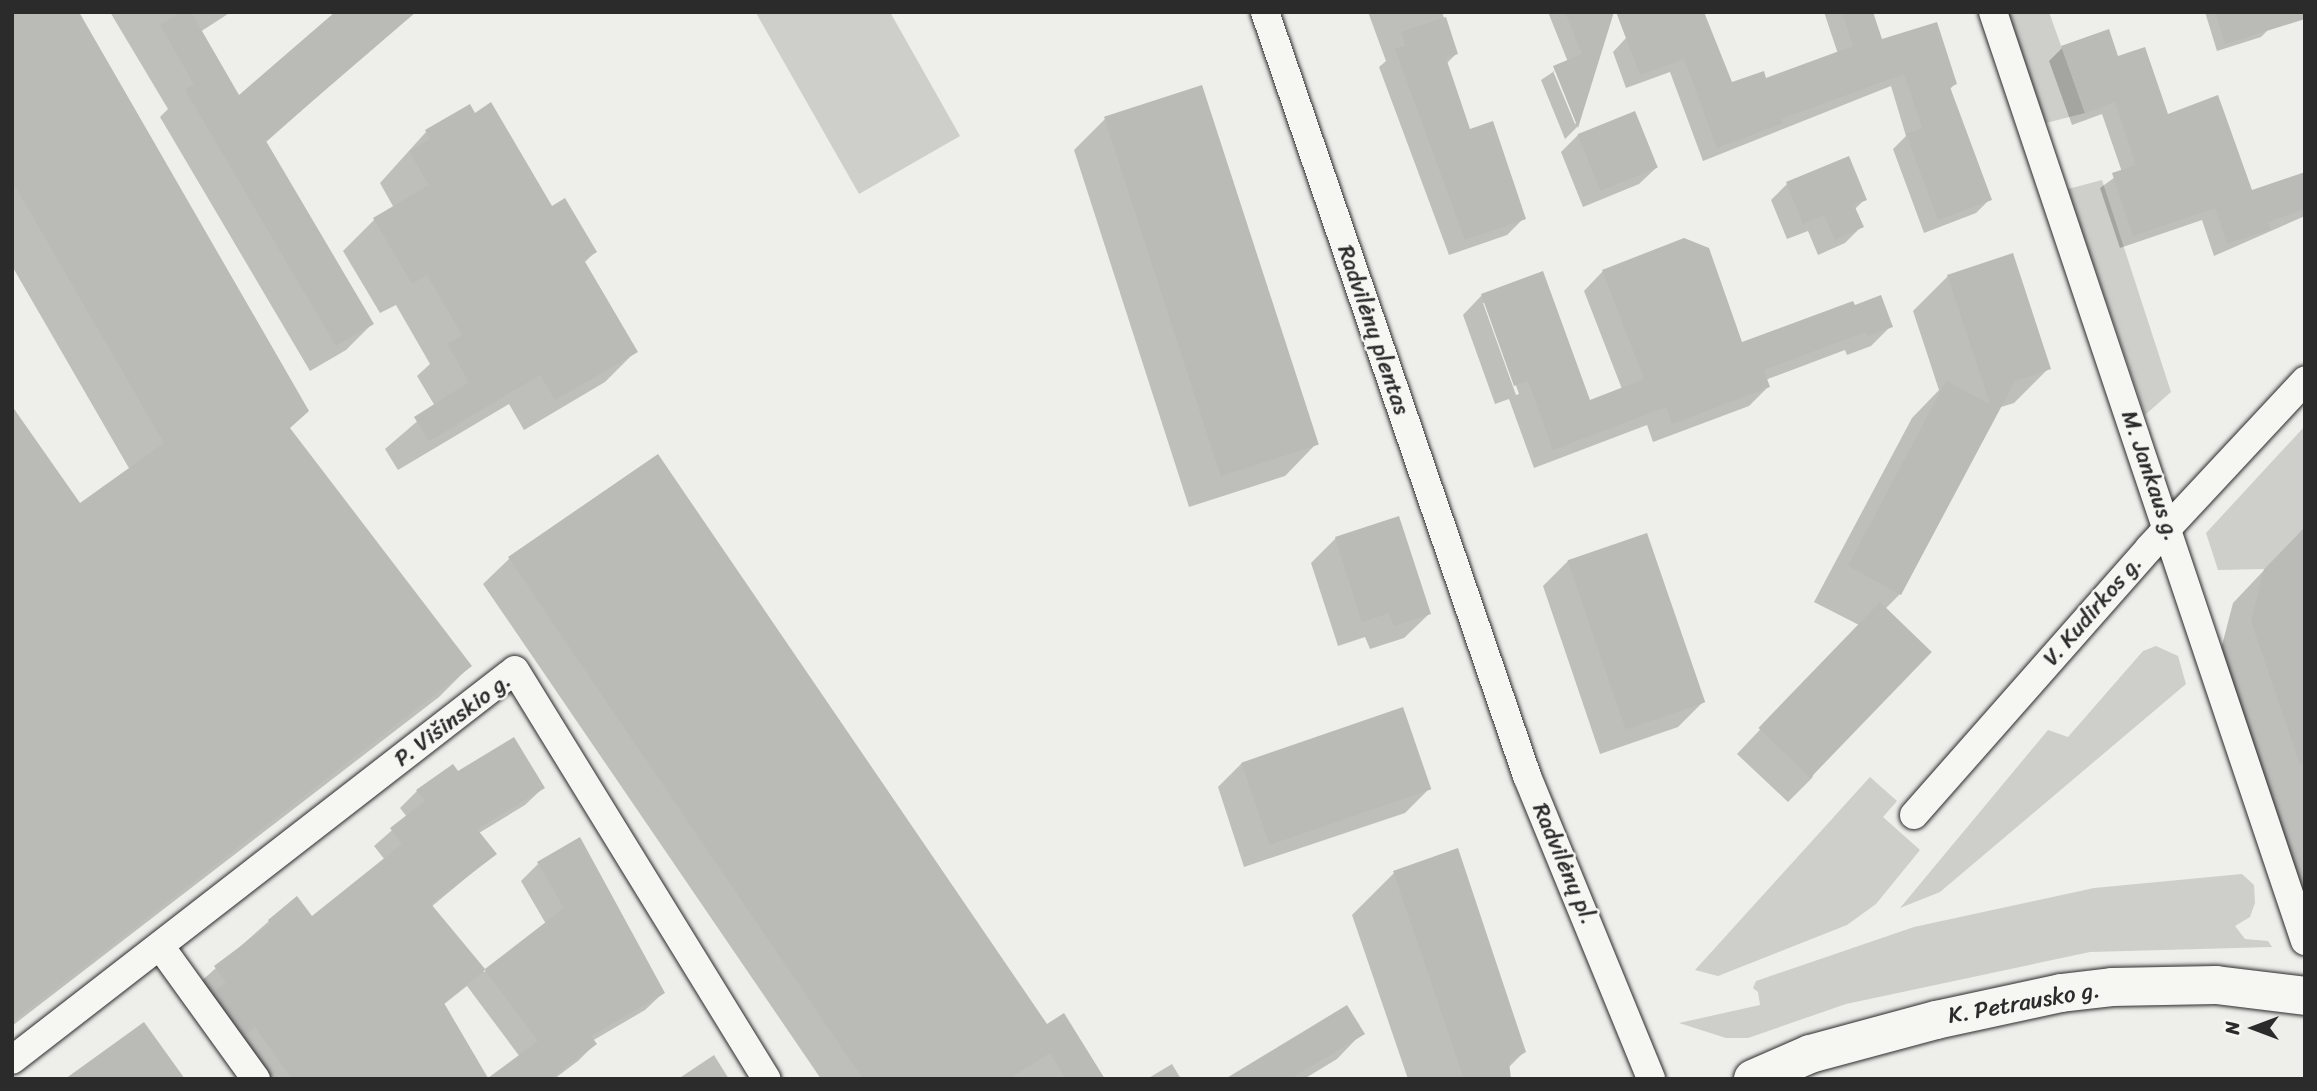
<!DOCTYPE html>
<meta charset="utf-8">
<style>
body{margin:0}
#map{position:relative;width:2317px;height:1091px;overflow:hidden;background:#eeeeea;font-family:Sriracha,sans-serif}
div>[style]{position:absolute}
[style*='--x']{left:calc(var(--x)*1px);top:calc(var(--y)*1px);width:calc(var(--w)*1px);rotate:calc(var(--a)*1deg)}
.green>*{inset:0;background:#cececa}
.shadow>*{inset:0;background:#0003}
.building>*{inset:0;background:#babab7;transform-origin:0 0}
.roads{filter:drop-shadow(0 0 2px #2b2b2b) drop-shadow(0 0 2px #2b2b2b)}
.minor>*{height:28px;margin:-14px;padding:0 14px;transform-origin:14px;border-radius:14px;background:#f6f6f2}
.primary>*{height:38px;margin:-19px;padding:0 19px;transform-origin:19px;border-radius:19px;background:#f6f6f2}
span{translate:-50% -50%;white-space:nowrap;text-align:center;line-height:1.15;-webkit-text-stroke:5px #f6f6f2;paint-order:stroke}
.street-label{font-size:23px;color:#2b2b2b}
.frame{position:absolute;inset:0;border:14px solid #2b2b2b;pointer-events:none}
.north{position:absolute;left:2219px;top:993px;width:70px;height:70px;-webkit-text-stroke:5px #f6f6f2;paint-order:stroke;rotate:270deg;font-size:19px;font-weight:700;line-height:28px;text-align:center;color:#2b2b2b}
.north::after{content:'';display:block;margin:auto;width:24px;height:32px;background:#2b2b2b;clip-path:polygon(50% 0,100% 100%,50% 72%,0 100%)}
</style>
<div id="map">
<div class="green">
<div style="clip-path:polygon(890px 12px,960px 136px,859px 194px,756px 13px)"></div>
<div style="clip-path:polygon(2008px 12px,2049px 12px,2085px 113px,2046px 123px)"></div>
<div style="clip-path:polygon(2102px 180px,2171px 392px,2145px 415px,2068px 189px)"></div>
<div style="clip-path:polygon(2305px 426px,2305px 527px,2264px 569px,2218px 570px,2206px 533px)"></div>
<div style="clip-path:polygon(2156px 646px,2178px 656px,2186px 684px,1940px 892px,1900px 908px,2048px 730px,2068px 737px,2143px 651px)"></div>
<div style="clip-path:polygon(1870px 777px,1897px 801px,1883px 817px,1920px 850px,1876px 904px,1847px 925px,1718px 976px,1695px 970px)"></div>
<div style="clip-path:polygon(2242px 874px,2254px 885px,2255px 903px,2250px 917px,2235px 926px,2245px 939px,2268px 941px,2272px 947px,2090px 952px,1846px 1004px,1748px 1038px,1726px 1038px,1679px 1023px,1760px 1005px,1758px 992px,1753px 988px,1756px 981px,1914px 927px,2094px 888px)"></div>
</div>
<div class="shadow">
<div style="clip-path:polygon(12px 12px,288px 429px,470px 666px,439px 697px,12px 1026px,12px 409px,80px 506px,130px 470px,12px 266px)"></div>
<div style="clip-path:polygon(110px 12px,231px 12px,200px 32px,238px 97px,398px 25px,265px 143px,372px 324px,346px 350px,310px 371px,160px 117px,168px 109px)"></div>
<div style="clip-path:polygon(1368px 12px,1442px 12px,1456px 54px,1446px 64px,1469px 132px,1524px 218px,1507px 235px,1449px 255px,1379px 67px,1386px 61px)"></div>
<div style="clip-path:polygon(evenodd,1548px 12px,1612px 12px,1577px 127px,1565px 139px,1541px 80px,1568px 62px,1548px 12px,1553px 71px,1557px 71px,1578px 122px,1575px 124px,1553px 71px)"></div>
<div style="clip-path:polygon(1691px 12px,1731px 85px,1765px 80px,1838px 54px,1824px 12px,1871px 12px,1881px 42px,1955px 84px,1949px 90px,1990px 199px,1976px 213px,1924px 233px,1893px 149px,1906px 136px,1891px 86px,1703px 161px,1670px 72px,1626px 88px,1613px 52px,1626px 38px)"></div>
<div style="clip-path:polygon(2205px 12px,2264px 12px,2269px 29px,2261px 37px,2217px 51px)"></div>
<div style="clip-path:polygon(2062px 48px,2117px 59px,2167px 116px,2251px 192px,2305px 174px,2305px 216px,2214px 256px,2202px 220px,2120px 248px,2100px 188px,2122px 172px,2102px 114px,2072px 125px,2049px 61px)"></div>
<div style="clip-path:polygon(1105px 119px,1316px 444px,1285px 476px,1189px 507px,1074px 150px)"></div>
<div style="clip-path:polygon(426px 132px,552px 208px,595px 252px,584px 263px,636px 351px,605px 382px,524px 430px,509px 404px,398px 470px,385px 449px,435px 406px,417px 376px,430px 364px,396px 305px,380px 313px,343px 251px,374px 220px,394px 208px,380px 183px)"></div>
<div style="clip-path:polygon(1578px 135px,1656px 168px,1639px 184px,1583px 207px,1561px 152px)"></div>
<div style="clip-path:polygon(1787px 184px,1865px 199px,1854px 210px,1861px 227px,1845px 243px,1818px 255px,1808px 231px,1787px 239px,1771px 200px)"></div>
<div style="clip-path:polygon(evenodd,1603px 271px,1741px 345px,1854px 307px,1891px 326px,1871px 346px,1847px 355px,1845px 350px,1765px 380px,1768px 387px,1749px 406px,1653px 442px,1647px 425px,1534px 468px,1509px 399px,1495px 404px,1463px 315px,1482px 295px,1589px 402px,1622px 389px,1584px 291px,1603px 271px,1483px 303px,1487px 303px,1519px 394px,1516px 395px,1483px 303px)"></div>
<div style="clip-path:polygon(1948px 276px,2049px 368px,2014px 403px,1998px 408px,1900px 594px,1885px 609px,1812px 778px,1788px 802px,1737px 754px,1859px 625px,1814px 602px,1912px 418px,1939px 390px,1913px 311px)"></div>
<div style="clip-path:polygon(657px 456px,1047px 1026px,1103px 1079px,821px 1079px,483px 584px,509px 559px)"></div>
<div style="clip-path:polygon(2305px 527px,2305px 902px,2220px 653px,2233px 603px)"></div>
<div style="clip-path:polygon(1336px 538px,1429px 614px,1404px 638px,1370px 649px,1365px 637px,1338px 646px,1311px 563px)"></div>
<div style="clip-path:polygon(1568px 561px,1702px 703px,1678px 727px,1600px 754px,1543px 586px)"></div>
<div style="clip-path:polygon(1242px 763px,1429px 789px,1405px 813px,1244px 867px,1218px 787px)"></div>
<div style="clip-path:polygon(458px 774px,543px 788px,525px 805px,479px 833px,495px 854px,431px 907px,484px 972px,546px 924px,521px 881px,538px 864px,663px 993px,645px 1010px,592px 1041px,595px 1044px,578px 1061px,554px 1079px,498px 1079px,520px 1057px,467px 986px,443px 1005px,486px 1079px,263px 1079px,198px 984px,269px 921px,312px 918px,385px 860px,374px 846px,407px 817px,400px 808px,417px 791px)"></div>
<div style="clip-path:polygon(1394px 873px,1524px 1052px,1508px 1068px,1510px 1079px,1408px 1079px,1352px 915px)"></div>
<div style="clip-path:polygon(1362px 1033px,1337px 1059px,1304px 1079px,1228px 1079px)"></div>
<div style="clip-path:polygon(714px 1055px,729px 1079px,678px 1079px)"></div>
<div style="clip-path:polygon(1172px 1064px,1181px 1079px,1147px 1079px)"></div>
</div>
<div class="building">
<div style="clip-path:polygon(12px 12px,79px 12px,309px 411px,290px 428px,472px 666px,12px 1022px,12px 406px,80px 503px,164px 443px,12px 181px)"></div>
<div style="clip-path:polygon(181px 12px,191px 12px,239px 95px,335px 12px,416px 12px,266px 141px,374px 324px,336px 346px,185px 90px,194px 84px,160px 25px)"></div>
<div style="clip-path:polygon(1565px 12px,1614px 12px,1578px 128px,1553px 66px,1582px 54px)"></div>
<div style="clip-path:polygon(1616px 12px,1704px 12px,1732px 82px,1764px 71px,1766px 78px,1853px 46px,1842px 12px,1873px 12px,1882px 39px,1937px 22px,1957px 84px,1950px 87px,1992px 200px,1938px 220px,1906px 134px,1922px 128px,1904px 74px,1781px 119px,1783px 123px,1717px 148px,1684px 59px,1640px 75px)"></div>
<div style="clip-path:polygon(2215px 12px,2305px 12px,2305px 19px,2225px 44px)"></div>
<div style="clip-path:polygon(1446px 17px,1458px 54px,1446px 58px,1470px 129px,1493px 121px,1526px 219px,1465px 240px,1395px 49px,1405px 46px,1401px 32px)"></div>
<div style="clip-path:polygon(2109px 29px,2118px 56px,2145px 47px,2168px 114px,2218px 95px,2252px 190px,2305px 172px,2305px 209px,2268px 222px,2271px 229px,2227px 244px,2215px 208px,2133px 236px,2112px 173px,2136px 165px,2115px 102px,2085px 113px,2061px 46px)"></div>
<div style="left:1202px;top:85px;width:378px;height:103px;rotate:72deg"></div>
<div style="clip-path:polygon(491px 102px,552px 206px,565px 198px,597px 252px,584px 260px,638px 352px,555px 400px,540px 375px,429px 441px,414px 417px,469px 382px,447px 344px,462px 335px,427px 275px,412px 284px,373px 218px,429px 185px,409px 151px,430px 139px,425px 130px,470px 104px,475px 113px)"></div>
<div style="left:1635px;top:111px;width:61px;height:62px;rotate:68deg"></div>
<div style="clip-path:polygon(1849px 156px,1867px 200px,1854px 205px,1864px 227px,1835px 240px,1824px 215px,1803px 224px,1786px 182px)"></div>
<div style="clip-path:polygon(1684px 238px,1709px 248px,1742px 342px,1853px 301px,1855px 305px,1881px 295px,1893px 327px,1867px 336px,1865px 332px,1764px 370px,1770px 387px,1672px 424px,1666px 407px,1553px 450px,1528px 381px,1514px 386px,1481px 294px,1543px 271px,1590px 400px,1644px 379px,1602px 270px)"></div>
<div style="clip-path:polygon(2013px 253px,2051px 369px,2015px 381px,1901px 595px,1848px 566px,1946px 381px,1990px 404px,1947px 275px)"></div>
<div style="clip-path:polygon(658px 454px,1047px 1024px,1064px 1013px,1105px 1079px,1066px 1079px,1050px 1053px,1009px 1079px,863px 1079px,508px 557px)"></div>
<div style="clip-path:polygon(1399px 516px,1431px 614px,1394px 626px,1389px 613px,1362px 622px,1335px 537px)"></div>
<div style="clip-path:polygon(2305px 527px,2305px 764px,2300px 765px,2251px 621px,2264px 569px)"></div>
<div style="left:1647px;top:533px;width:179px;height:84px;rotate:71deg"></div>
<div style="left:1880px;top:602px;width:72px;height:175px;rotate:44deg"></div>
<div style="left:1403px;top:707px;width:87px;height:171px;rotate:71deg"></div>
<div style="clip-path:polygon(evenodd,514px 737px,545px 788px,477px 829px,497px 854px,431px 904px,485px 969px,564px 908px,537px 862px,580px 837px,665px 993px,591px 1036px,597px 1044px,550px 1079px,292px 1079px,255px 1027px,245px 1035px,214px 992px,226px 982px,214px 966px,270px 924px,268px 920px,297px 896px,312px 916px,402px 844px,390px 828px,425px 801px,416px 790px,453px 764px,458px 771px,514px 737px,485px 970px,538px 1041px,488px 1078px,444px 1003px,485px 970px)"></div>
<div style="clip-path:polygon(1458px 848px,1526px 1052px,1509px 1062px,1511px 1079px,1464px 1079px,1393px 871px)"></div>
<div style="clip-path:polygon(1347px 1005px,1365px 1034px,1290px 1079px,1225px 1079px)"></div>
<div style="clip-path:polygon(144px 1022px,185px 1079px,65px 1079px)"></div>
</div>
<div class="roads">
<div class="minor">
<div style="--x:1265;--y:12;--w:808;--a:71.07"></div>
<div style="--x:1527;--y:776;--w:327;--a:67.7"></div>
<div style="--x:1993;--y:12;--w:980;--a:71.44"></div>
<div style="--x:1914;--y:815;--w:356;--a:-48.6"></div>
<div style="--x:2149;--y:548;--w:229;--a:-47"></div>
<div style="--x:160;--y:946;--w:164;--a:54.2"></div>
<div style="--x:12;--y:1060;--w:636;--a:-37.79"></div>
<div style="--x:515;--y:670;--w:480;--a:58.4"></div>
</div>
<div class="primary">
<div style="--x:1753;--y:1079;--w:62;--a:-23.7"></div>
<div style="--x:1810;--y:1054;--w:131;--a:-15.1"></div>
<div style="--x:1936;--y:1020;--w:128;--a:-12.2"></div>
<div style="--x:2061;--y:993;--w:51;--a:-6.7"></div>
<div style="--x:2112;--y:987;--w:104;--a:-1.1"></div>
<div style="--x:2216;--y:985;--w:90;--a:7"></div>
</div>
</div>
<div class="street-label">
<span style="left:1373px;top:330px;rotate:71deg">Radvilėnų plentas</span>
<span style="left:2150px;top:476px;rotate:71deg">M. Jankaus g.</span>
<span style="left:2093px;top:611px;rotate:-49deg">V. Kudirkos g.</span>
<span style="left:453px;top:720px;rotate:-37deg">P. Višinskio g.</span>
<span style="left:1564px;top:864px;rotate:67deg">Radvilėnų pl.</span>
<span style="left:2024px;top:1003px;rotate:-10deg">K. Petrausko g.</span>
</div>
<div class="frame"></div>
<div class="north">N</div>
</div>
